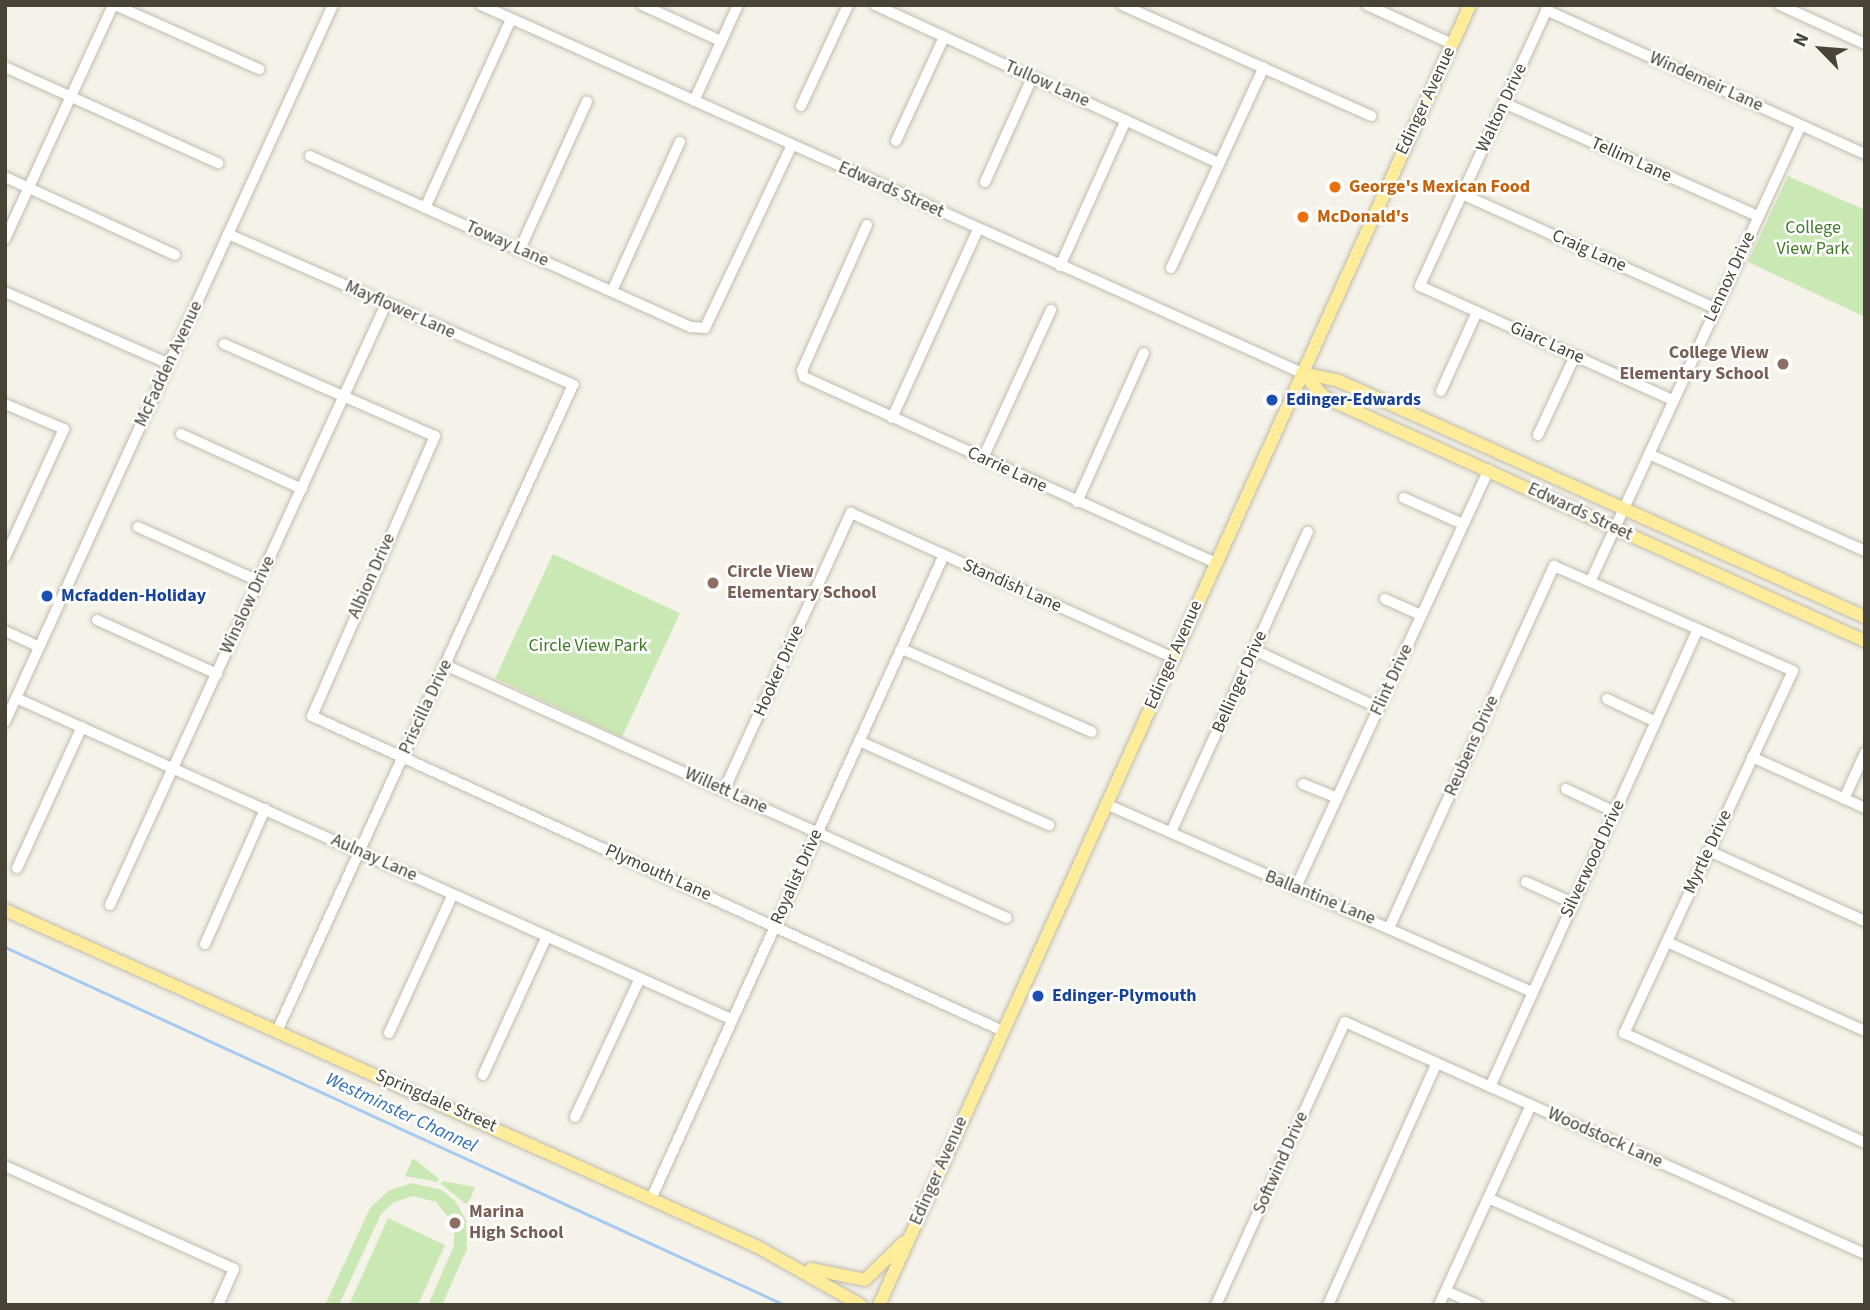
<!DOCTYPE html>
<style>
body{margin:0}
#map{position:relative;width:1870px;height:1310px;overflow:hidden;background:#f4f2e9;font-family:"Source Sans 3",sans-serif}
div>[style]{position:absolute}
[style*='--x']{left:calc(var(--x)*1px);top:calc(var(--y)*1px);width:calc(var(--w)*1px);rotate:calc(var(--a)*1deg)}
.green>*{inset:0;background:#cae8b3;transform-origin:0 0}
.stream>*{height:2.5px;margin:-1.25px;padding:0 1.25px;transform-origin:1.25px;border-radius:1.25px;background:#a7caf0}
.roads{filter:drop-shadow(0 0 2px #c0bbac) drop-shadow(0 0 2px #c0bbac)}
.minor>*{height:10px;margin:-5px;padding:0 5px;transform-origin:5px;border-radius:5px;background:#fff}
.major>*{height:12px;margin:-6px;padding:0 6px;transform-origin:6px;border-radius:6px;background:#fdec9a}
.dots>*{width:19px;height:19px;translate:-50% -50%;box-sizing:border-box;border:4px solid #fff;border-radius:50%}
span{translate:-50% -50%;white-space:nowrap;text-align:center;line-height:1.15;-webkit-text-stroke:5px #fff;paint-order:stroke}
.street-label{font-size:18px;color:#484337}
.food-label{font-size:18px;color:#c56008;font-weight:700}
.left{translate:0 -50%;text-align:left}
.park-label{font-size:18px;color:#407a2a}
.education-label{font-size:18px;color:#785e54;font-weight:700}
.right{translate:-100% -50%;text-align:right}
.transit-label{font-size:18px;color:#164399;font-weight:700}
.water-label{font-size:19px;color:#316eb4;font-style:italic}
.frame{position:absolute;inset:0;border:7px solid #484337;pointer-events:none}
.north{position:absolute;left:1786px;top:14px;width:70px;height:70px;-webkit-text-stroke:5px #fff;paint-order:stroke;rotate:295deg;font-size:19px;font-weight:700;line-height:28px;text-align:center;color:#484337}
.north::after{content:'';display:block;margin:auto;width:24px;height:32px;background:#484337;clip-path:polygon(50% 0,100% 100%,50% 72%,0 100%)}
</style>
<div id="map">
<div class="green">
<div style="clip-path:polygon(1788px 176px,1865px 210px,1865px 317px,1748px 262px)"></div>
<div style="left:553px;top:554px;width:140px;height:137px;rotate:25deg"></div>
<div style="clip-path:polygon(413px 1158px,439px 1179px,437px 1182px,405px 1176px)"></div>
<div style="clip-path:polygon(442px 1181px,475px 1187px,470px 1200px,466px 1204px,441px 1184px)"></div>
<div style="clip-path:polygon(412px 1183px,442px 1190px,455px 1201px,466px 1220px,467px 1249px,442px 1305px,428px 1305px,454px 1246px,454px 1224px,436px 1202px,413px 1196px,394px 1202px,381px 1214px,339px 1305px,325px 1305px,370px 1208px,388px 1191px)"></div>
<div style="clip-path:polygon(388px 1218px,445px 1245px,418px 1305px,349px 1305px)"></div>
</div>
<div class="stream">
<div style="--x:5;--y:947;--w:858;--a:24.65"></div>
</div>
<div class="roads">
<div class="minor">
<div style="--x:115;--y:5;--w:158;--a:24"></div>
<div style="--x:481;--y:5;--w:900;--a:24.14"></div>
<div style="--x:642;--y:5;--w:87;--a:24.5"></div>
<div style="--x:875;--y:5;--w:379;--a:24.7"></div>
<div style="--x:1122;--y:5;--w:273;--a:24"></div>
<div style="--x:1367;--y:5;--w:94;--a:24.6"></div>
<div style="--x:1549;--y:5;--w:309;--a:114.7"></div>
<div style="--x:1420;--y:286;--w:277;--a:24.3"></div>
<div style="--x:1780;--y:5;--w:94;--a:24.6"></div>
<div style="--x:1546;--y:10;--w:350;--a:24.3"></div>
<div style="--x:5;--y:67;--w:234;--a:24.3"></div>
<div style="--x:694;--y:101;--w:106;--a:-65.4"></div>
<div style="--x:1504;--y:103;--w:278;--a:24"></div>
<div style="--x:801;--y:106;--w:111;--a:-65"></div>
<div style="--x:896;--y:141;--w:115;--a:-65.2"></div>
<div style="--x:310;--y:156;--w:418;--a:24.2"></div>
<div style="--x:691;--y:327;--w:14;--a:4"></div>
<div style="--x:705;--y:328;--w:203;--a:-64.6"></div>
<div style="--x:5;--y:177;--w:187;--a:24.6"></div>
<div style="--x:985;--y:182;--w:114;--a:-65.7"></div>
<div style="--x:1462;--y:194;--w:277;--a:24.3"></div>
<div style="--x:425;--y:208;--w:208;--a:-65.5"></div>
<div style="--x:867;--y:225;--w:159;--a:114.1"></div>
<div style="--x:802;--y:370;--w:7;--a:74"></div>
<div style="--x:804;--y:377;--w:452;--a:24.3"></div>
<div style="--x:228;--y:234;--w:377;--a:23.6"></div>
<div style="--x:573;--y:385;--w:708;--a:114.61"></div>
<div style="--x:5;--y:239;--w:258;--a:-65.2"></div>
<div style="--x:520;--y:249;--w:162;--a:-65.6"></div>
<div style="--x:1060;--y:266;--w:160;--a:-65.7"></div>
<div style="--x:1171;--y:268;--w:221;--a:-65.2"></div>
<div style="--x:612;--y:291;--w:164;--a:-65.5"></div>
<div style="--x:5;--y:292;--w:179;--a:23.7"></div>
<div style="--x:224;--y:344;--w:230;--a:23.6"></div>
<div style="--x:435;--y:436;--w:306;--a:113.7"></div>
<div style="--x:312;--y:716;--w:759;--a:24.51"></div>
<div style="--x:1441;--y:391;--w:87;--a:-65.5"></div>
<div style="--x:5;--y:404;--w:64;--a:23"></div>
<div style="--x:64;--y:429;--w:141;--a:114.7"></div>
<div style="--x:892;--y:418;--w:208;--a:-65.5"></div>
<div style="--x:181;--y:434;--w:133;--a:24.4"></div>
<div style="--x:1538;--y:435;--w:87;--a:-64.9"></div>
<div style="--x:1649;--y:454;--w:237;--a:24.2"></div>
<div style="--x:983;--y:458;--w:163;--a:-65.3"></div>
<div style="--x:1404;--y:498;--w:64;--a:23.8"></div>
<div style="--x:1077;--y:502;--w:163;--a:-65.8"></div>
<div style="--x:138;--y:527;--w:133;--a:24.1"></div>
<div style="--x:1590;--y:582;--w:503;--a:-65.22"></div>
<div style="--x:1385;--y:599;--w:39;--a:24"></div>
<div style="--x:97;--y:620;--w:132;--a:24.2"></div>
<div style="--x:5;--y:631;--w:38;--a:25"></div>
<div style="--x:902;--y:649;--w:207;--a:23.6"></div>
<div style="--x:1254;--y:650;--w:138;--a:24.9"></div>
<div style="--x:445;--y:665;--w:616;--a:24.24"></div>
<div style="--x:16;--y:698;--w:784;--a:24.18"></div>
<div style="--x:1607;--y:699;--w:54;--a:25.1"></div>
<div style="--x:5;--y:722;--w:788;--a:-65.42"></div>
<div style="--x:859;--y:741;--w:208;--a:23.9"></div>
<div style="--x:1752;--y:757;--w:124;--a:24.3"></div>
<div style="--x:1303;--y:784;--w:37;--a:22"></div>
<div style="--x:1566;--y:789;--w:54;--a:25.1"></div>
<div style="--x:724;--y:790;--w:305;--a:-65.4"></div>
<div style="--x:851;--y:513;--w:353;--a:24.2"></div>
<div style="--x:1844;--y:799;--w:51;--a:-65.5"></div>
<div style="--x:1106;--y:804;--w:467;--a:23.8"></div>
<div style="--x:1171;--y:832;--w:330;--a:-65.5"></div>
<div style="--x:1709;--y:851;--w:171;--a:24.2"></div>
<div style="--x:17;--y:868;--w:155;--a:-65.3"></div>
<div style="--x:1526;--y:882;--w:51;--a:24.1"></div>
<div style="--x:1295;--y:889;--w:462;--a:-65.2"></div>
<div style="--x:110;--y:905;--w:661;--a:-65.33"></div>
<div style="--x:1390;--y:926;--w:396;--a:-65.5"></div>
<div style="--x:1554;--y:566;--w:261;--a:23.7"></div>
<div style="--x:1793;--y:671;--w:400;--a:115"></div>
<div style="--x:1624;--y:1033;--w:265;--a:24.5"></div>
<div style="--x:1667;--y:942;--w:217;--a:24.2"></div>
<div style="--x:205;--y:944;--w:148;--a:-66"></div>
<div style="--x:389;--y:1033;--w:153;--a:-65.3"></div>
<div style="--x:483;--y:1075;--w:153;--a:-65.3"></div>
<div style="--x:1490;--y:1087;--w:501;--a:-65.58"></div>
<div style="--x:575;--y:1117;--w:153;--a:-64.9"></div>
<div style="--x:5;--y:1166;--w:251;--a:24.2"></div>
<div style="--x:234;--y:1269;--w:39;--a:114"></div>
<div style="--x:1488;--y:1198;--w:263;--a:24"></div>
<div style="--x:651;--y:1199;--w:708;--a:-65.54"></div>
<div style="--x:1446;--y:1291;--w:34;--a:24"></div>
<div style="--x:1216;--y:1305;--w:311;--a:-65.5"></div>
<div style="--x:1345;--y:1022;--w:569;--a:24.04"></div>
<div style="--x:1328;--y:1305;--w:265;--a:-65.8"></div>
<div style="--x:1439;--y:1305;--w:220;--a:-65.3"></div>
</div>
<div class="major">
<div style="--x:1302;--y:373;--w:33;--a:47"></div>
<div style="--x:1324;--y:397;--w:593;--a:24.28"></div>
<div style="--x:1302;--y:373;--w:38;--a:12"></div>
<div style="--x:1339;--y:381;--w:577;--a:24.16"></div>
<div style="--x:5;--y:910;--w:825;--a:24.11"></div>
<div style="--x:758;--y:1247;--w:118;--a:29.4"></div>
<div style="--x:811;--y:1269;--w:55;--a:11.5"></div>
<div style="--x:865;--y:1280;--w:54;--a:-44.3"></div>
<div style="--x:879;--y:1305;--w:1428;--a:-65.55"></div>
</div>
</div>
<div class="dots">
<div style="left:1335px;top:187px;background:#e8710a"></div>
<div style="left:1303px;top:217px;background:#e8710a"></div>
<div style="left:1783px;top:364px;background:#8d6e63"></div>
<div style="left:1272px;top:400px;background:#1a4fb4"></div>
<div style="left:713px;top:583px;background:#8d6e63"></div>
<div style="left:47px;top:596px;background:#1a4fb4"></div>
<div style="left:1038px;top:996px;background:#1a4fb4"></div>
<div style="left:455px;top:1223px;background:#8d6e63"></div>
</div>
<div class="street-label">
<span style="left:1706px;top:82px;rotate:24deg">Windemeir Lane</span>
<span style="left:1047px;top:84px;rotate:24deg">Tullow Lane</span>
<span style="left:1426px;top:101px;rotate:-65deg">Edinger Avenue</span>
<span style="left:1502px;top:108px;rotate:-65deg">Walton Drive</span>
<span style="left:1631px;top:160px;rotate:24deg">Tellim Lane</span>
<span style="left:891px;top:190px;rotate:24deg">Edwards Street</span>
<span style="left:507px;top:244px;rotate:24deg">Toway Lane</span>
<span style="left:1589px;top:251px;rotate:24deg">Craig Lane</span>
<span style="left:1730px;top:277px;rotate:-65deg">Lennox Drive</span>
<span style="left:400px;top:310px;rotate:24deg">Mayflower Lane</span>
<span style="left:1547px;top:343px;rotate:24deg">Giarc Lane</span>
<span style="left:169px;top:364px;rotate:-65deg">McFadden Avenue</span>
<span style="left:1007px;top:470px;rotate:25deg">Carrie Lane</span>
<span style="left:1580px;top:512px;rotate:25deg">Edwards Street</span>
<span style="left:372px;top:576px;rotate:-66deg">Albion Drive</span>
<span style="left:1012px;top:586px;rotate:24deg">Standish Lane</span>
<span style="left:248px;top:605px;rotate:-65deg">Winslow Drive</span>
<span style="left:1174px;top:655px;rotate:-66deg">Edinger Avenue</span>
<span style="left:779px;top:671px;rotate:-66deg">Hooker Drive</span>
<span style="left:1392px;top:680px;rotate:-65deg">Flint Drive</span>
<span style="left:1240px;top:682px;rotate:-66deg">Bellinger Drive</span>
<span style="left:426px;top:707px;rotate:-65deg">Priscilla Drive</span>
<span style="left:1472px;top:746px;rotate:-66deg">Reubens Drive</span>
<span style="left:726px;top:791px;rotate:24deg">Willett Lane</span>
<span style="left:1708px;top:852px;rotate:-65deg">Myrtle Drive</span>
<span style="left:374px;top:858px;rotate:24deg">Aulnay Lane</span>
<span style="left:1593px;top:859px;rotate:-65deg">Silverwood Drive</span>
<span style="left:658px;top:873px;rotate:24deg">Plymouth Lane</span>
<span style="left:797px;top:877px;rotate:-66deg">Royalist Drive</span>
<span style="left:1320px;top:898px;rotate:22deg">Ballantine Lane</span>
<span style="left:436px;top:1101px;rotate:24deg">Springdale Street</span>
<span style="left:1605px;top:1138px;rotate:24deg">Woodstock Lane</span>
<span style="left:1281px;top:1163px;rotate:-66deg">Softwind Drive</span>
<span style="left:939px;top:1171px;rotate:-66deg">Edinger Avenue</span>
</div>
<div class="food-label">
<span class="left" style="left:1349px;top:187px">George's Mexican Food</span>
<span class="left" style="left:1317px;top:217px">McDonald's</span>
</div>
<div class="park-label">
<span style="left:1813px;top:239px">College<br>View Park</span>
<span style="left:588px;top:646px">Circle View Park</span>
</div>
<div class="education-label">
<span class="right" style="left:1769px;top:364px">College View<br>Elementary School</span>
<span class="left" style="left:727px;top:583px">Circle View<br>Elementary School</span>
<span class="left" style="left:469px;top:1223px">Marina<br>High School</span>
</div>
<div class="transit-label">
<span class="left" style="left:1286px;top:400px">Edinger-Edwards</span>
<span class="left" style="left:61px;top:596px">Mcfadden-Holiday</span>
<span class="left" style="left:1052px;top:996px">Edinger-Plymouth</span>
</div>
<div class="water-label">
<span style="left:401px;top:1113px;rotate:25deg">Westminster Channel</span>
</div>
<div class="frame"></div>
<div class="north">N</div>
</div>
